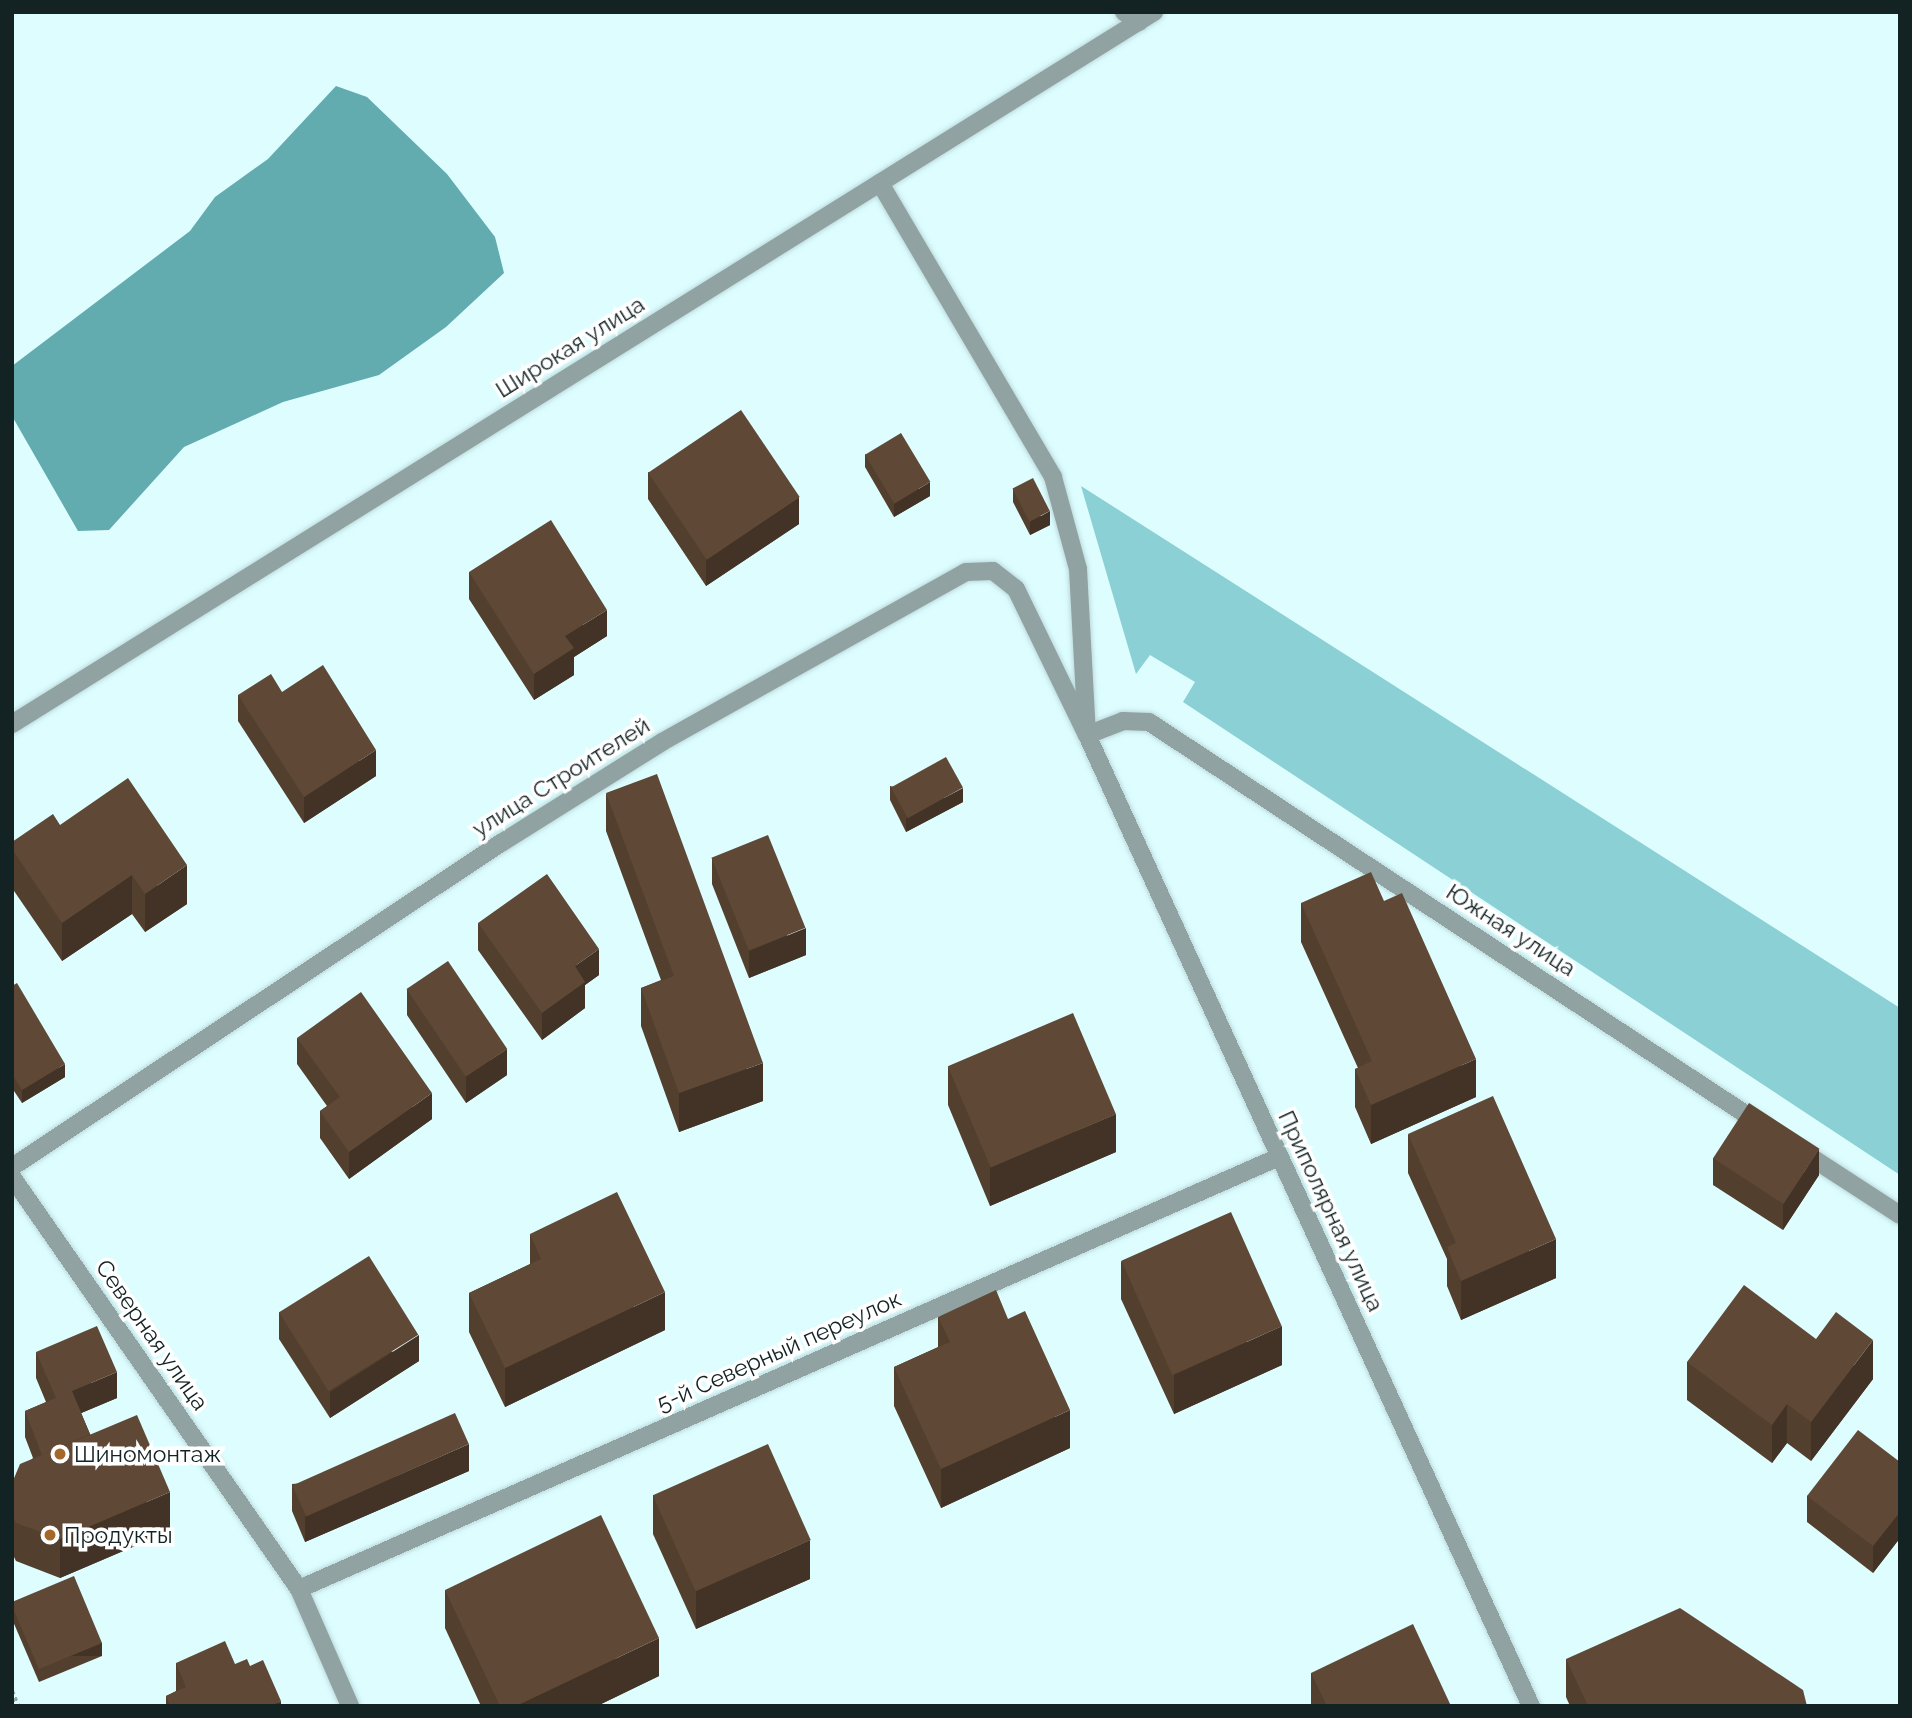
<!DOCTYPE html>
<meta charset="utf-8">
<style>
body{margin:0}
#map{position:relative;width:1912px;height:1718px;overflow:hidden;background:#ddfdff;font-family:Raleway,sans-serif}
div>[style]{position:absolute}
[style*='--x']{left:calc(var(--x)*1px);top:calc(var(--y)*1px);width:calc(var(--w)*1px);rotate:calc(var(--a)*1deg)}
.green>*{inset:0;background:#8ad0d4}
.water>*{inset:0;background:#62abaf}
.path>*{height:4.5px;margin-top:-2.25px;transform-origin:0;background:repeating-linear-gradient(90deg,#90aaab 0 3.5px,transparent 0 7px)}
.roads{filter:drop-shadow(0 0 2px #bddadc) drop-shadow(0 0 2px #bddadc)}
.service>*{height:18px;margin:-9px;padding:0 9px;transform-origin:9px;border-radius:9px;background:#91a2a2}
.minor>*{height:18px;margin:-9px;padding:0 9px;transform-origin:9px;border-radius:9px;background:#91a2a2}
.wall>*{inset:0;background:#523f2e}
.shaded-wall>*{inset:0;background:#423326;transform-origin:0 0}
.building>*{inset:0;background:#5f4936;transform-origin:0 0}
.dots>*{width:19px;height:19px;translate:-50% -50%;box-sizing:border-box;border:4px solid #fff;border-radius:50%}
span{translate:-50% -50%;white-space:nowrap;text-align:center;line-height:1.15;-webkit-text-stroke:7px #fff;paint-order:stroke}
.street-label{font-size:23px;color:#132223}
.poi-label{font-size:23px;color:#132223}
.left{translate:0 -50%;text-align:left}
.frame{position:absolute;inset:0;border:14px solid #132223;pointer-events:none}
</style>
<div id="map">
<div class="green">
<div style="clip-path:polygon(1081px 486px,1900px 1008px,1900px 1175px,1183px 702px,1195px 682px,1150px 655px,1136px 674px)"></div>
</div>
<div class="water">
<div style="clip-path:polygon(336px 86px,367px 97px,447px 174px,495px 237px,504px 273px,446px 327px,379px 375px,283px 402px,184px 447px,109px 530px,78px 531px,12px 416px,12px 366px,190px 231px,215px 197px,268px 159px)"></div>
</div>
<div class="path">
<div style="--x:12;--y:1691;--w:16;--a:68"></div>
</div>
<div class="roads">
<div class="service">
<div style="--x:1124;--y:12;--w:18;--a:34"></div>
<div style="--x:880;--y:183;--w:341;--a:59.5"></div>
<div style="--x:1053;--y:477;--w:95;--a:74.8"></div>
<div style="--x:1078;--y:569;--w:166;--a:86.9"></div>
<div style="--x:299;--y:1589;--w:1071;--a:-23.79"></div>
</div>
<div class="minor">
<div style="--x:12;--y:724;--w:1346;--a:-31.94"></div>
<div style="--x:1087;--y:735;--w:39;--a:-21"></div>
<div style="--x:1123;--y:721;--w:26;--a:2"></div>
<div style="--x:1149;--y:722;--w:734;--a:33.32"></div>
<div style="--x:1800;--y:1150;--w:119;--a:33"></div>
<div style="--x:12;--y:1167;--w:587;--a:-33.53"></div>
<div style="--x:501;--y:843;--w:190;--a:-32.1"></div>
<div style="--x:662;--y:742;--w:348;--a:-29.2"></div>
<div style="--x:966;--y:572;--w:27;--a:-2"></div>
<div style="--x:993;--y:571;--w:29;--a:38"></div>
<div style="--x:1016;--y:589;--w:162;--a:64.1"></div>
<div style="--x:1087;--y:735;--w:1068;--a:65.43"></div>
<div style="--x:12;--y:1177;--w:502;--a:55.14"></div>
<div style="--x:299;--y:1589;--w:128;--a:66.4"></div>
</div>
</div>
<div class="wall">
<div style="clip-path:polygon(865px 454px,930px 496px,894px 517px,865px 467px)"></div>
<div style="clip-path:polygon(648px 472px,799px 524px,706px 586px,648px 499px)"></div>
<div style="clip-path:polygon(1013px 489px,1050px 525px,1030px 535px,1013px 502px)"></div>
<div style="clip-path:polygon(469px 572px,607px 636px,574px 657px,574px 675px,534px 700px,469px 599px)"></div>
<div style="clip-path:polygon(282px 692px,376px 776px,304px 823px,238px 721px,238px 695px)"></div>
<div style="clip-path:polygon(890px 786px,963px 802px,906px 832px,890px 800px)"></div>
<div style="clip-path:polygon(606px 793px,763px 1101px,679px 1132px,641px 1026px,641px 988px,661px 980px,606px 831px)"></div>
<div style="clip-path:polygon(60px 825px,187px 904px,145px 932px,132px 914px,62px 961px,12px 888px,12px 842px)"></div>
<div style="clip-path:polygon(712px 858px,806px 955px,749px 978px,712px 884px)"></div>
<div style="clip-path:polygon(1384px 901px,1476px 1097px,1371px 1144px,1355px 1107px,1355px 1069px,1358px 1068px,1301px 942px,1301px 903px)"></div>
<div style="clip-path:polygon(478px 923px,599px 975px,585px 985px,585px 1008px,542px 1040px,478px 950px)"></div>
<div style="clip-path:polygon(12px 986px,65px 1077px,22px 1103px,12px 1088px)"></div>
<div style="clip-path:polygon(407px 989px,507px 1075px,466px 1103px,407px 1015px)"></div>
<div style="clip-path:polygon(297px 1038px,432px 1119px,349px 1179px,320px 1138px,320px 1111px,327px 1106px,297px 1064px)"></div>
<div style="clip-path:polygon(948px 1067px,1116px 1152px,990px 1206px,948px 1105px)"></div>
<div style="clip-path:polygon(1408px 1134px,1556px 1278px,1461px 1320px,1447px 1286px,1447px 1259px,1408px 1173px)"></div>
<div style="clip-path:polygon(1713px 1158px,1819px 1175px,1783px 1230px,1713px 1185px)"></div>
<div style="clip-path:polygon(530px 1234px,665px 1330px,505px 1407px,469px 1332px,469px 1293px,530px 1264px)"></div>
<div style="clip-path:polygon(1121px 1261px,1282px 1365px,1174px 1414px,1121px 1299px)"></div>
<div style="clip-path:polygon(279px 1312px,419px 1361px,330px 1418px,279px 1339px)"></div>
<div style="clip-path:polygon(938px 1317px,1008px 1319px,1070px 1448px,941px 1508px,894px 1406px,894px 1367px,938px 1347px)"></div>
<div style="clip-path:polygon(1816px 1339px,1873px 1379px,1811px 1461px,1787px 1443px,1772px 1463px,1687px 1400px,1687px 1362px)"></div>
<div style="clip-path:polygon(36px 1352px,117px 1398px,81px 1413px,90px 1434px,170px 1531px,60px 1578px,16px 1561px,12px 1553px,12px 1483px,33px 1458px,25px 1437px,25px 1411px,46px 1402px,36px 1378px)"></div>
<div style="clip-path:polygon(1900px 1462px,1900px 1538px,1873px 1573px,1807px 1522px,1807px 1496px)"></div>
<div style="clip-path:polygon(469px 1471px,305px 1542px,292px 1511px,292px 1484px)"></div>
<div style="clip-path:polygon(653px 1495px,810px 1579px,696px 1629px,653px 1534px)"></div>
<div style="clip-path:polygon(445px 1590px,659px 1676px,597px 1706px,481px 1706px,445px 1628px)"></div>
<div style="clip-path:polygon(12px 1602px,102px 1656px,39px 1682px,12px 1619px)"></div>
<div style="clip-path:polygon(1566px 1659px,1807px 1706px,1570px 1706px,1566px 1697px)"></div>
<div style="clip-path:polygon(176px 1663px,235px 1664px,250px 1666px,281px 1706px,166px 1706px,166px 1696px,176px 1691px)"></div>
<div style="clip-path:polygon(1311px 1673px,1451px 1706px,1311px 1706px)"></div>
</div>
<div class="shaded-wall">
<div style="clip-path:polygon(930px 482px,930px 496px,894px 517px,894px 504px)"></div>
<div style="clip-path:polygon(799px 497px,799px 524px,706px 586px,706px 559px)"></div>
<div style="clip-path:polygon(1050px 511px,1050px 525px,1030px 535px,1030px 522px)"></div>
<div style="clip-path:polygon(607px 610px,607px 636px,574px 657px,574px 675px,534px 700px,534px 674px,565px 636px)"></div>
<div style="clip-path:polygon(376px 750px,376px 776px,304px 823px,304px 797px)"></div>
<div style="clip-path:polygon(963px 788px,963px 802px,906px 832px,906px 818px)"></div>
<div style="clip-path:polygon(187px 865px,187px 904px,145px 932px,145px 894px)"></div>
<div style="clip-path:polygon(132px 875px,132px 914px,62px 961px,62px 923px)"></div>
<div style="clip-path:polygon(806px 928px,806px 955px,749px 978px,749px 951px)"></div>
<div style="clip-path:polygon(599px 949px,599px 975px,585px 985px,585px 1008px,542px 1040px,542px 1013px,575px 966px)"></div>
<div style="clip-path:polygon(507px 1049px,507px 1075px,466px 1103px,466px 1076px)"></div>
<div style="clip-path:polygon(1476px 1059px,1476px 1097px,1371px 1144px,1371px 1105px)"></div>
<div style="clip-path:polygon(763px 1063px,763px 1101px,679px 1132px,679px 1093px)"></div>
<div style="clip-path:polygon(65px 1064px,65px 1077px,22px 1103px,22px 1090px)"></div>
<div style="clip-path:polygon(432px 1093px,432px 1119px,349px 1179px,349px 1152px)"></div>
<div style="clip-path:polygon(1116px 1114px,1116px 1152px,990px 1206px,990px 1167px)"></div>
<div style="clip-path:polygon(1819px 1149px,1819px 1175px,1783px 1230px,1783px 1204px)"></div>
<div style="clip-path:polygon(1556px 1239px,1556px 1278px,1461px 1320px,1461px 1281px)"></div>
<div style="clip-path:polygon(665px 1292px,665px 1330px,505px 1407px,505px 1368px)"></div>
<div style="clip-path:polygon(1282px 1326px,1282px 1365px,1174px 1414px,1174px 1375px)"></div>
<div style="clip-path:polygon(419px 1335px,419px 1361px,330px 1418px,330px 1392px)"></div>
<div style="clip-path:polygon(1873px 1340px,1873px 1379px,1811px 1461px,1811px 1422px)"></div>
<div style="clip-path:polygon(117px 1372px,117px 1398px,72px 1417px,72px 1391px)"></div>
<div style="clip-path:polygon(1787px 1404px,1787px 1443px,1772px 1463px,1772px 1425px)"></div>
<div style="clip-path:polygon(1070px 1410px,1070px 1448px,941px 1508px,941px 1469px)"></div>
<div style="clip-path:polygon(469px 1444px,469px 1471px,305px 1542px,305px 1516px)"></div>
<div style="clip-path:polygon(170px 1492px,170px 1531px,60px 1578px,60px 1539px)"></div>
<div style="clip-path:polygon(1900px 1512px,1900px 1538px,1873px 1573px,1873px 1546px)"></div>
<div style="clip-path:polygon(810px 1540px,810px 1579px,696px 1629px,696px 1591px)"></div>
<div style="clip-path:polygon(659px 1638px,659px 1676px,597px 1706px,516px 1706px)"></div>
<div style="left:102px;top:1643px;width:13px;height:68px;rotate:90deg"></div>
<div style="clip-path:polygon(281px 1701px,281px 1706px,271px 1706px)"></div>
</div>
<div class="building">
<div style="left:741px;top:410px;width:105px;height:112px;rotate:56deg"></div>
<div style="left:901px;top:433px;width:57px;height:42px;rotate:59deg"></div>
<div style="left:1033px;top:478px;width:37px;height:23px;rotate:63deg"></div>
<div style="clip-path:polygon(551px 520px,607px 610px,565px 636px,574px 648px,534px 674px,469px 572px)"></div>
<div style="clip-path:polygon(323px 665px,376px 750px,304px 797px,238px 695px,271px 674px,282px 692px)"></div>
<div style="left:946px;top:757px;width:35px;height:63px;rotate:61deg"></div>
<div style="clip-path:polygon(657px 774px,763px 1063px,679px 1093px,641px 988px,674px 976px,606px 793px)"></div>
<div style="clip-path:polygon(128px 778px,187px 865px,145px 894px,132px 875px,62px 923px,12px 849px,12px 842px,53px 814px,60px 825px)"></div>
<div style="left:768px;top:835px;width:100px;height:61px;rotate:68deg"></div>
<div style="clip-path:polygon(1371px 872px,1384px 901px,1402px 893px,1476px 1059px,1371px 1105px,1355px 1069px,1372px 1061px,1301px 903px)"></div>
<div style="clip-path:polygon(547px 874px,599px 949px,575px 966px,585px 982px,542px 1013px,478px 923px)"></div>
<div style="left:448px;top:961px;width:106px;height:50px;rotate:56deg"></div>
<div style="clip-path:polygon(17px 983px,65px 1064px,22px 1090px,12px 1074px,12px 986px)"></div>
<div style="clip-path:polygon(361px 992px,432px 1093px,349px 1152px,320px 1111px,340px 1097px,297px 1038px)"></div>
<div style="left:1073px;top:1013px;width:110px;height:136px;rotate:67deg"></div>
<div style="clip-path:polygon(1493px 1096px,1556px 1239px,1461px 1281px,1447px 1247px,1456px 1243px,1408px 1134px)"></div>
<div style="left:1749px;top:1103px;width:84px;height:66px;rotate:33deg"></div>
<div style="clip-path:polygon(617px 1192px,665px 1292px,505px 1368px,469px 1293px,541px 1259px,530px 1234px)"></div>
<div style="left:1231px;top:1212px;width:125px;height:120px;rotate:66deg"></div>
<div style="left:369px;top:1256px;width:93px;height:106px;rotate:58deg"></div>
<div style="clip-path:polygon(1744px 1285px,1816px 1339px,1836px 1312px,1873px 1340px,1811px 1422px,1787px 1404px,1772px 1425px,1687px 1362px)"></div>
<div style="clip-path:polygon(996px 1290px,1008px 1319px,1025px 1311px,1070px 1410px,941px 1469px,894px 1367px,950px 1342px,938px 1317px)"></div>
<div style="clip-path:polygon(97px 1326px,117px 1372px,72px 1391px,90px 1434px,42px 1455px,25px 1411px,56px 1398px,36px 1352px)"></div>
<div style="left:455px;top:1413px;width:34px;height:178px;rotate:66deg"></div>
<div style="clip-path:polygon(137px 1415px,170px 1492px,60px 1539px,16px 1523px,12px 1514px,12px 1483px,20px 1464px)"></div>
<div style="clip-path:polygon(1858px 1430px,1900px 1462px,1900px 1512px,1873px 1546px,1807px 1496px)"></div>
<div style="left:768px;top:1444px;width:105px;height:126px;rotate:66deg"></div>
<div style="clip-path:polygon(601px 1515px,659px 1638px,516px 1706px,500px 1706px,445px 1590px)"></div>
<div style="clip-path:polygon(74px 1576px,102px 1643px,39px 1669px,12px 1606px,12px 1602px)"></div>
<div style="clip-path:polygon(1680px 1608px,1803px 1690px,1807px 1706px,1588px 1706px,1566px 1659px)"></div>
<div style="clip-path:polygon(1413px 1624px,1451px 1706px,1327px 1706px,1311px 1673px)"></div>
<div style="clip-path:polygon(225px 1641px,235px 1664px,247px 1659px,250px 1666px,263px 1660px,281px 1701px,271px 1706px,170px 1706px,166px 1696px,186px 1687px,176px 1663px)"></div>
</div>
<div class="dots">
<div style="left:60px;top:1454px;background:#a4682b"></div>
<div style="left:50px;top:1535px;background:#a4682b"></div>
</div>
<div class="street-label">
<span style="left:570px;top:347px;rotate:-32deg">Широкая улица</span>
<span style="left:561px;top:777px;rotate:-32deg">улица Строителей</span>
<span style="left:1511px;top:930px;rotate:33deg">Южная улица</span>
<span style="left:1331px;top:1211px;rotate:65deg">Приполярная улица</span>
<span style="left:152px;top:1335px;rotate:55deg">Северная улица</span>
<span style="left:779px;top:1351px;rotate:-24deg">5-й Северный переулок</span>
</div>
<div class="poi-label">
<span class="left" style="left:74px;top:1454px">Шиномонтаж</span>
<span class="left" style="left:64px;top:1535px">Продукты</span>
</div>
<div class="frame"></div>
</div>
